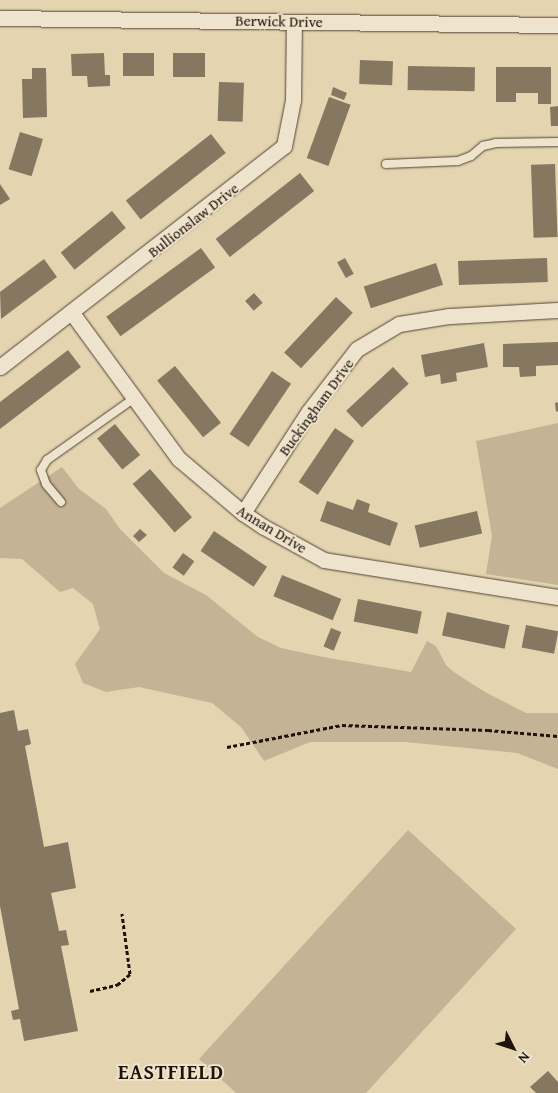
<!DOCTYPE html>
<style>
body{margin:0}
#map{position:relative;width:558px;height:1093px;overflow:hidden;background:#e5d4b0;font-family:"Gentium Book Plus",serif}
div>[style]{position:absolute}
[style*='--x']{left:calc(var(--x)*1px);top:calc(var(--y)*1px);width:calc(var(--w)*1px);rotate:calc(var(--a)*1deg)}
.green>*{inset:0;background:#c4b394}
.building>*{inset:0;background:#867761;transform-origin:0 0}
.path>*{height:3px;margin-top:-1.5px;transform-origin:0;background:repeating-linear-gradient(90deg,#20130b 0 4px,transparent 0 6.5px)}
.roads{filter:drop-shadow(0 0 1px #514334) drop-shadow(0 0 1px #514334)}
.lane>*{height:8px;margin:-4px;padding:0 4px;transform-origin:4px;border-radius:4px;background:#eee3cc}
.street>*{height:15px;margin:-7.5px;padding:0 7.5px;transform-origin:7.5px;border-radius:7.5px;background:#eee3cc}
span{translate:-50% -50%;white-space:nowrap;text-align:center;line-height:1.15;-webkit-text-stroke:4px #eee3cc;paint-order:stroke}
.street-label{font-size:15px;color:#20130b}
.district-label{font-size:20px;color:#20130b;font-weight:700;letter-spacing:1px}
.north{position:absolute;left:488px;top:1023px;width:50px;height:50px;-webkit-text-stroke:4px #eee3cc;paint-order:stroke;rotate:131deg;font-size:14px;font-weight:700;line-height:20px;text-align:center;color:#20130b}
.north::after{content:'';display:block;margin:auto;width:18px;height:22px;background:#20130b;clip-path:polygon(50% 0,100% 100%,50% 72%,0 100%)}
</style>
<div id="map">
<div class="green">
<div style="clip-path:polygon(558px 423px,558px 585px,486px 574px,492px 536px,476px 441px)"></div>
<div style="clip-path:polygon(62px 467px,79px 489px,106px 509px,120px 529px,164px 573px,206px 595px,258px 637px,281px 648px,323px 657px,411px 672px,427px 641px,436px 646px,446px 665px,455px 673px,485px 692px,526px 713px,558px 713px,558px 769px,517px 753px,405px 742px,310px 742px,264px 761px,241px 727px,212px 703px,139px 687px,106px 692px,83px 683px,75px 664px,100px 629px,93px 604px,73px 588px,60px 592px,22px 559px,0 558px,0 508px)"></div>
<div style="clip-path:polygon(408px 830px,516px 929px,366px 1093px,236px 1093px,199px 1059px)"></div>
</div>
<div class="building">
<div style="clip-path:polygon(104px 53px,105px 75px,110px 75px,110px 86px,88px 87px,87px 76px,72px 76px,71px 54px)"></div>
<div style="left:123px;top:53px;width:31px;height:23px"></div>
<div style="left:205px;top:53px;width:24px;height:32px;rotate:90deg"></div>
<div style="left:360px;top:60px;width:33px;height:24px;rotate:2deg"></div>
<div style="left:408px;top:66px;width:67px;height:24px;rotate:1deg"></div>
<div style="clip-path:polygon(496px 67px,551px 67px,551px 104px,538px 104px,538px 93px,516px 93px,516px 102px,496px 102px)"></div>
<div style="clip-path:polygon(32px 68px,46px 68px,47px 117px,23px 118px,22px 79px,32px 79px)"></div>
<div style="left:219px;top:82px;width:25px;height:39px;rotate:2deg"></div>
<div style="clip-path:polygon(333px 87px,347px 93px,344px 100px,331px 95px)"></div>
<div style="left:329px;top:97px;width:23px;height:65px;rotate:20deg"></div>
<div style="clip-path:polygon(558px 106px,558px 126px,551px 126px,550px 107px)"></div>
<div style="left:20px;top:132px;width:24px;height:39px;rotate:17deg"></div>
<div style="left:211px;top:134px;width:24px;height:108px;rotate:52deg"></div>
<div style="left:555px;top:164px;width:73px;height:24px;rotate:88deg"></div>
<div style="left:300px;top:173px;width:23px;height:107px;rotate:52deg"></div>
<div style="clip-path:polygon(0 184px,10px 199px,0 205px)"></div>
<div style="left:112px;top:211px;width:22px;height:66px;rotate:51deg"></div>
<div style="left:201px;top:248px;width:24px;height:117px;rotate:54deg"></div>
<div style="left:345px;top:258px;width:18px;height:9px;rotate:61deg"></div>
<div style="left:547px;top:258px;width:24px;height:89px;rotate:88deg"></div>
<div style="clip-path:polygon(44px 259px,57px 277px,1px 319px,0 292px)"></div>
<div style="left:436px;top:263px;width:23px;height:76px;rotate:72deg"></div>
<div style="left:254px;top:293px;width:13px;height:12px;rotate:48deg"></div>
<div style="left:336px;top:297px;width:23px;height:76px;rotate:43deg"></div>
<div style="clip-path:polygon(558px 342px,558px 365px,536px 366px,536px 376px,520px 377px,519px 367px,503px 367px,503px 344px)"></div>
<div style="clip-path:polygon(484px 343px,488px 367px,456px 373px,457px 381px,441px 384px,440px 374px,425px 377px,421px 355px)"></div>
<div style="clip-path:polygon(68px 350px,81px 367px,0 429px,0 402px)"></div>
<div style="left:175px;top:366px;width:73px;height:23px;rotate:51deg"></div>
<div style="left:393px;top:367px;width:23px;height:64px;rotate:47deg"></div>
<div style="left:272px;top:371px;width:23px;height:76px;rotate:34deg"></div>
<div style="clip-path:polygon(558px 402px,558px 411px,556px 412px,555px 403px)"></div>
<div style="left:115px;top:424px;width:40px;height:23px;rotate:51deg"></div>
<div style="left:335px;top:428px;width:23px;height:65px;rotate:34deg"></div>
<div style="left:150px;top:469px;width:64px;height:23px;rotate:49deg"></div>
<div style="clip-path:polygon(357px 499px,370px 504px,368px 512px,398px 523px,390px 546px,320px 521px,327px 501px,353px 510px)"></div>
<div style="left:477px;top:511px;width:23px;height:64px;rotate:77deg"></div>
<div style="clip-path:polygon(140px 529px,147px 535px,139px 542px,133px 536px)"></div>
<div style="left:214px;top:531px;width:64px;height:24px;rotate:34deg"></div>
<div style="left:183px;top:553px;width:14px;height:18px;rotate:36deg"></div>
<div style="left:282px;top:575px;width:64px;height:23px;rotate:22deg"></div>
<div style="left:358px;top:599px;width:65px;height:23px;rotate:11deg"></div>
<div style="left:447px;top:612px;width:64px;height:24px;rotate:12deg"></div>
<div style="left:526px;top:625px;width:33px;height:23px;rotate:11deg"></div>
<div style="left:331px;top:628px;width:11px;height:20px;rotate:22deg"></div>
<div style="clip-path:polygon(14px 710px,18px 731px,28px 729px,31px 744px,25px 746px,44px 847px,68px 842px,76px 888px,51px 893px,59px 931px,66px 930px,69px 945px,61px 946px,78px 1031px,24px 1041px,20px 1019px,13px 1020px,11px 1011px,19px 1009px,0 906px,0 713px)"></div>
<div style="clip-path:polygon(548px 1071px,558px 1082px,558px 1093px,536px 1093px,530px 1087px)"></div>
</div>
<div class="path">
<div style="--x:227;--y:747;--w:117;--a:-10.8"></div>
<div style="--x:342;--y:725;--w:146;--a:2"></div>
<div style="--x:488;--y:730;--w:70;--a:4.9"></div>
<div style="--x:90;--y:991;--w:28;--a:-13"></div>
<div style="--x:117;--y:985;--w:17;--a:-40"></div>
<div style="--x:130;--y:974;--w:61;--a:-97.6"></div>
</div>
<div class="roads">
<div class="lane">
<div style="--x:386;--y:164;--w:72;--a:-2.4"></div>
<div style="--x:458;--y:161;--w:14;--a:-21"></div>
<div style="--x:471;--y:156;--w:16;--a:-40"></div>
<div style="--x:483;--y:146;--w:13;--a:-13"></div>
<div style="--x:496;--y:143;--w:62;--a:-0.9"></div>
<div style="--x:61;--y:502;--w:23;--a:-130"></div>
<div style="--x:46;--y:484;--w:15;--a:-110"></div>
<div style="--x:41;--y:470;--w:12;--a:-59"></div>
<div style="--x:47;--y:460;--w:105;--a:-35.3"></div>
</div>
<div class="street">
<div style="--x:0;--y:18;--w:558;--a:0.72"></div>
<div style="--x:72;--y:313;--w:181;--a:53.8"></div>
<div style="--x:179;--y:459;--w:84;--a:40.2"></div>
<div style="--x:243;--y:513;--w:25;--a:34"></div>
<div style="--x:264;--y:527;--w:68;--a:28.8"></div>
<div style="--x:324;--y:560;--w:237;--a:9"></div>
<div style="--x:0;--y:367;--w:360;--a:-37.9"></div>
<div style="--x:284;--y:146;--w:47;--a:-78.9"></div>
<div style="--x:293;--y:100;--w:78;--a:-89.3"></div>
<div style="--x:243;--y:513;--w:121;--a:-57.1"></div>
<div style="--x:309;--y:411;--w:78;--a:-52.3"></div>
<div style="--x:357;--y:349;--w:49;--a:-30.8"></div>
<div style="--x:399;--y:324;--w:51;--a:-9.1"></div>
<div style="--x:449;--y:316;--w:109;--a:-3.2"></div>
</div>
</div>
<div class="street-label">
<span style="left:279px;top:21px;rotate:1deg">Berwick Drive</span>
<span style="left:193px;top:220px;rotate:-38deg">Bullionslaw Drive</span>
<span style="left:316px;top:407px;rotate:-54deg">Buckingham Drive</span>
<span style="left:272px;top:529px;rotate:31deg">Annan Drive</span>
</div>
<div class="district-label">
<span style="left:171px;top:1071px">EASTFIELD</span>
</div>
<div class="north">N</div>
</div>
